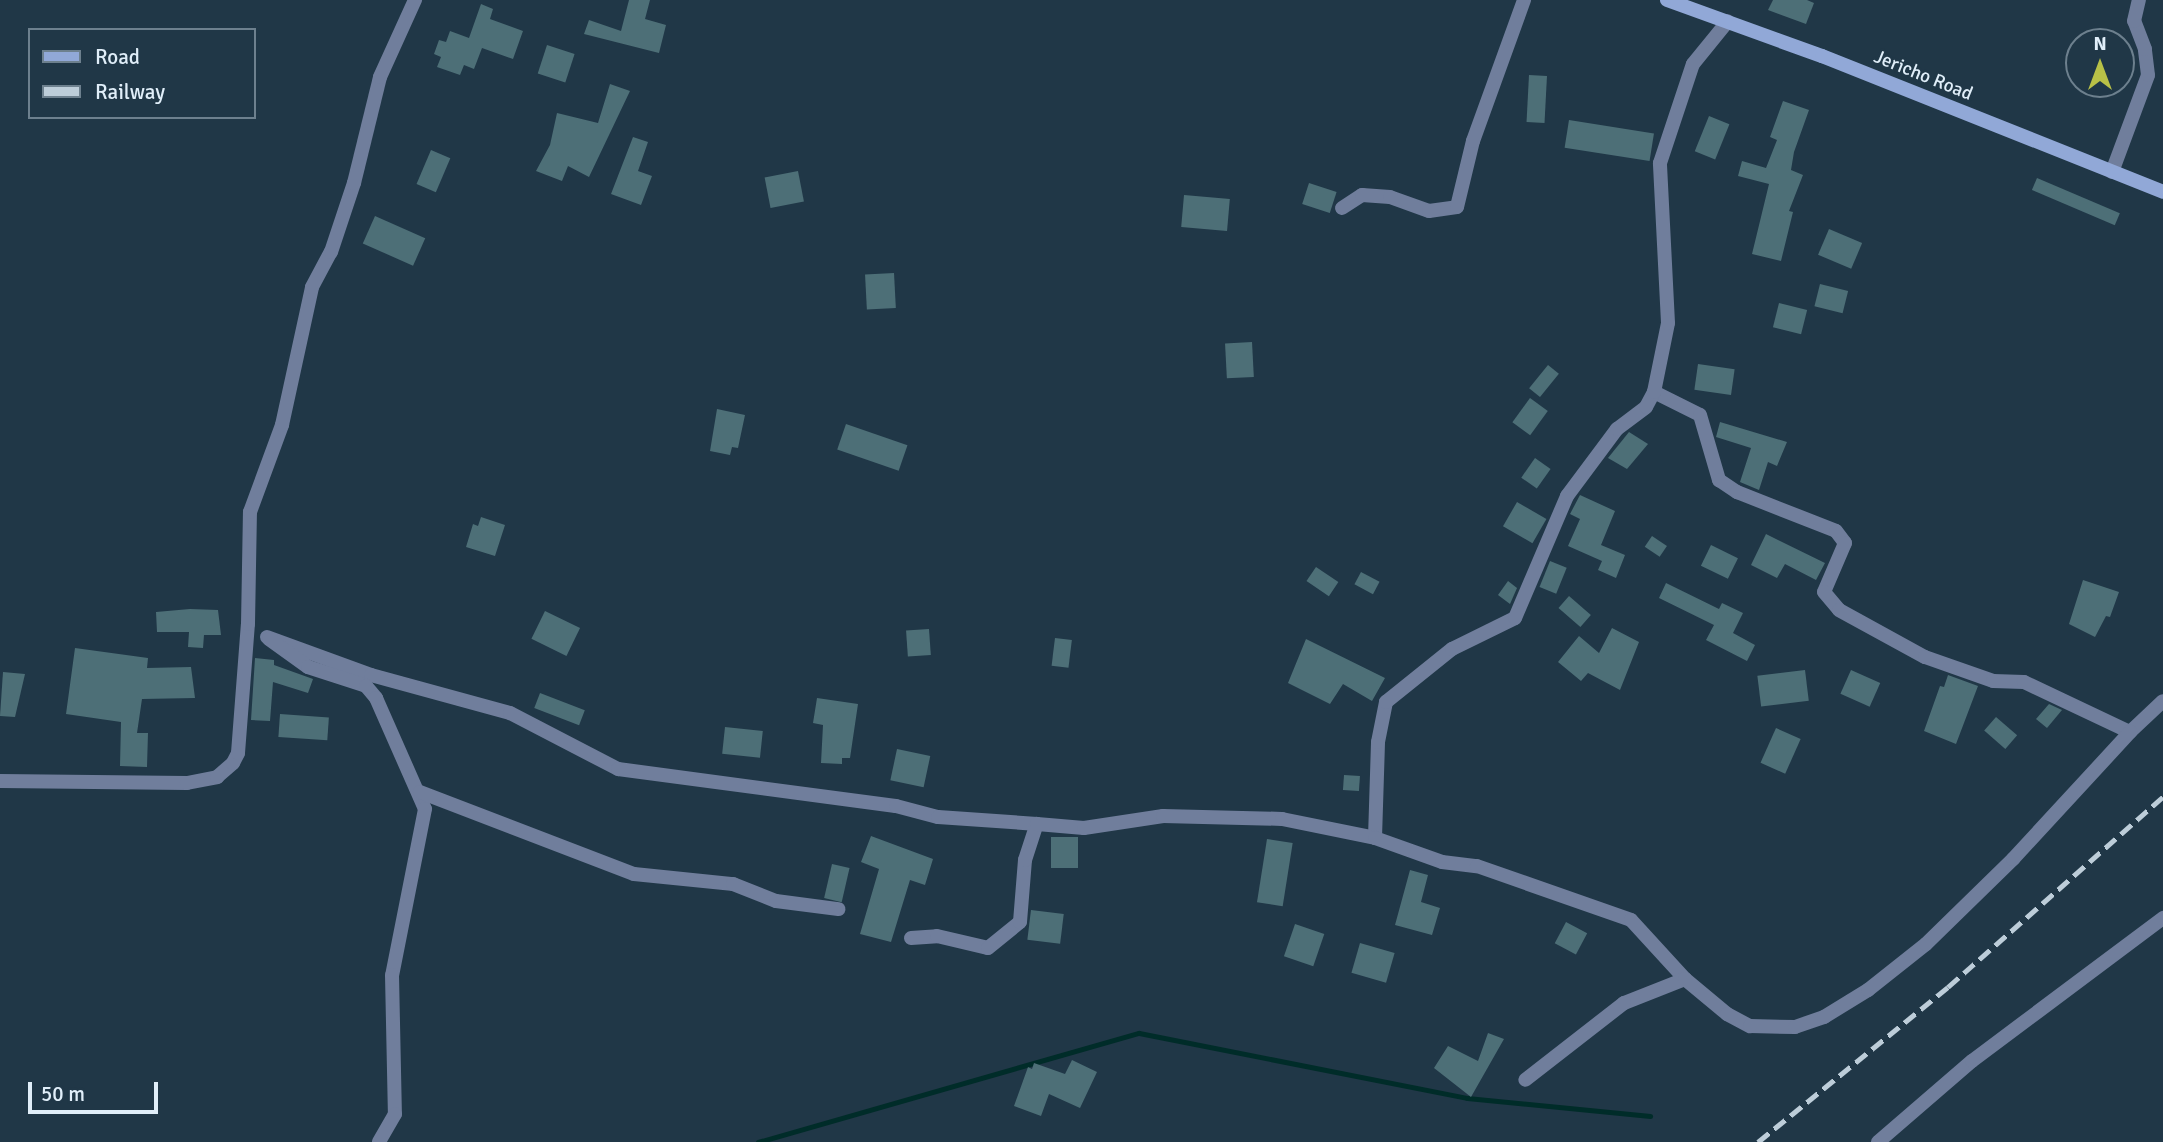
<!DOCTYPE html>
<style>
body{margin:0}
#map{position:relative;width:2163px;height:1142px;overflow:hidden;background:#203747;font-family:Signika,sans-serif}
div>[style]{position:absolute}
[style*='--x']{left:calc(var(--x)*1px);top:calc(var(--y)*1px);width:calc(var(--w)*1px);rotate:calc(var(--a)*1deg)}
.stream>*{height:5px;margin:-2.5px;padding:0 2.5px;transform-origin:2.5px;border-radius:2.5px;background:#002c29}
.building>*{inset:0;background:#4d6f77;transform-origin:0 0}
.street>*{height:14px;margin:-7px;padding:0 7px;transform-origin:7px;border-radius:7px;background:#707e9c}
.secondary>*{height:14px;margin:-7px;padding:0 7px;transform-origin:7px;border-radius:7px;background:#91a8d7}
.rail>*{height:5px;margin-top:-2.5px;transform-origin:0;background:repeating-linear-gradient(90deg,#bdcdd9 0 14px,transparent 0 21px)}
span{translate:-50% -50%;white-space:nowrap;text-align:center;line-height:1.15;-webkit-text-stroke:5px #203747;paint-order:stroke}
.street-label{font-size:19px;color:#e0eef9}
.legend{position:absolute;left:28px;top:28px;width:228px;height:91px;box-sizing:border-box;background:#203747;border:2px solid #6d808e;margin:0;padding:9px 12px;list-style:none;font-size:21px;color:#e0eef9}
.legend li{display:flex;align-items:center;gap:14px;height:35px}
.legend b{width:35px;border:2px solid #6d808e}
.north{position:absolute;left:2065px;top:28px;width:70px;height:70px;box-sizing:border-box;background:#203747;border:2px solid #6d808e;border-radius:50%;rotate:0deg;font-size:19px;font-weight:700;line-height:28px;text-align:center;color:#e0eef9}
.north::after{content:'';display:block;margin:auto;width:24px;height:32px;background:#b8c147;clip-path:polygon(50% 0,100% 100%,50% 72%,0 100%)}
.scale{position:absolute;left:28px;top:1082px;width:130px;height:32px;box-sizing:border-box;border:4px solid #e0eef9;border-top:0;padding-left:9px;font-size:21px;line-height:24px;white-space:nowrap;color:#e0eef9;-webkit-text-stroke:5px #203747;paint-order:stroke}
</style>
<div id="map">
<div class="stream">
<div style="--x:758;--y:1142;--w:396;--a:-16"></div>
<div style="--x:1139;--y:1033;--w:334;--a:11.2"></div>
<div style="--x:1467;--y:1098;--w:184;--a:5.6"></div>
</div>
<div class="building">
<div style="clip-path:polygon(629px 0,650px 0,645px 19px,666px 25px,659px 53px,584px 34px,589px 20px,621px 31px)"></div>
<div style="clip-path:polygon(1773px 0,1807px 0,1814px 3px,1806px 24px,1768px 10px)"></div>
<div style="clip-path:polygon(481px 4px,493px 9px,490px 19px,523px 31px,513px 59px,482px 48px,474px 69px,464px 65px,460px 75px,437px 67px,441px 57px,434px 54px,439px 40px,446px 42px,450px 31px,469px 38px)"></div>
<div style="left:547px;top:45px;width:29px;height:30px;rotate:18deg"></div>
<div style="left:1529px;top:75px;width:18px;height:47px;rotate:3deg"></div>
<div style="clip-path:polygon(610px 84px,630px 91px,589px 177px,568px 166px,562px 181px,536px 171px,550px 145px,557px 113px,598px 123px)"></div>
<div style="clip-path:polygon(1783px 101px,1809px 110px,1794px 152px,1791px 170px,1803px 175px,1789px 211px,1793px 212px,1781px 261px,1752px 254px,1769px 184px,1738px 176px,1742px 161px,1766px 168px,1777px 140px,1770px 137px)"></div>
<div style="left:1709px;top:116px;width:22px;height:38px;rotate:22deg"></div>
<div style="left:1569px;top:120px;width:86px;height:28px;rotate:9deg"></div>
<div style="clip-path:polygon(633px 137px,648px 142px,638px 171px,652px 176px,641px 205px,611px 194px)"></div>
<div style="left:431px;top:150px;width:21px;height:37px;rotate:23deg"></div>
<div style="left:798px;top:171px;width:31px;height:34px;rotate:79deg"></div>
<div style="left:2037px;top:178px;width:90px;height:13px;rotate:23deg"></div>
<div style="left:1309px;top:183px;width:29px;height:22px;rotate:18deg"></div>
<div style="left:1184px;top:195px;width:46px;height:32px;rotate:5deg"></div>
<div style="left:375px;top:216px;width:55px;height:30px;rotate:24deg"></div>
<div style="left:1829px;top:229px;width:36px;height:28px;rotate:23deg"></div>
<div style="left:894px;top:273px;width:35px;height:29px;rotate:87deg"></div>
<div style="left:1820px;top:284px;width:29px;height:23px;rotate:14deg"></div>
<div style="left:1779px;top:303px;width:29px;height:25px;rotate:14deg"></div>
<div style="left:1252px;top:342px;width:35px;height:27px;rotate:87deg"></div>
<div style="left:1698px;top:364px;width:37px;height:26px;rotate:8deg"></div>
<div style="left:1548px;top:365px;width:14px;height:30px;rotate:39deg"></div>
<div style="left:1530px;top:398px;width:22px;height:30px;rotate:36deg"></div>
<div style="clip-path:polygon(717px 409px,745px 415px,738px 448px,732px 447px,730px 455px,710px 451px)"></div>
<div style="clip-path:polygon(1720px 422px,1787px 442px,1777px 466px,1768px 462px,1759px 490px,1740px 482px,1751px 448px,1716px 437px)"></div>
<div style="left:846px;top:424px;width:65px;height:27px;rotate:19deg"></div>
<div style="clip-path:polygon(1629px 432px,1648px 444px,1627px 469px,1608px 458px)"></div>
<div style="left:1535px;top:458px;width:19px;height:24px;rotate:35deg"></div>
<div style="clip-path:polygon(1580px 495px,1615px 511px,1601px 545px,1625px 555px,1616px 578px,1598px 570px,1602px 561px,1568px 546px,1580px 519px,1570px 514px)"></div>
<div style="left:1517px;top:502px;width:34px;height:28px;rotate:30deg"></div>
<div style="clip-path:polygon(481px 517px,505px 525px,495px 556px,466px 547px,473px 524px,478px 526px)"></div>
<div style="clip-path:polygon(1766px 534px,1825px 563px,1816px 580px,1785px 564px,1777px 578px,1751px 565px)"></div>
<div style="left:1652px;top:536px;width:18px;height:13px;rotate:34deg"></div>
<div style="left:1711px;top:545px;width:30px;height:23px;rotate:26deg"></div>
<div style="left:1550px;top:561px;width:18px;height:28px;rotate:22deg"></div>
<div style="left:1316px;top:567px;width:27px;height:17px;rotate:34deg"></div>
<div style="left:1361px;top:572px;width:21px;height:14px;rotate:28deg"></div>
<div style="clip-path:polygon(2083px 580px,2119px 592px,2110px 617px,2106px 616px,2095px 637px,2069px 624px)"></div>
<div style="clip-path:polygon(1508px 581px,1517px 588px,1510px 604px,1498px 595px)"></div>
<div style="clip-path:polygon(1666px 583px,1719px 609px,1722px 603px,1743px 613px,1733px 633px,1755px 645px,1747px 661px,1706px 640px,1714px 625px,1659px 598px)"></div>
<div style="left:1569px;top:596px;width:29px;height:16px;rotate:41deg"></div>
<div style="clip-path:polygon(190px 609px,218px 610px,221px 635px,204px 635px,203px 648px,188px 647px,189px 632px,157px 632px,156px 612px)"></div>
<div style="left:545px;top:611px;width:39px;height:31px;rotate:26deg"></div>
<div style="clip-path:polygon(1612px 628px,1639px 642px,1620px 690px,1588px 673px,1581px 681px,1558px 662px,1579px 636px,1599px 653px)"></div>
<div style="left:929px;top:629px;width:26px;height:23px;rotate:86deg"></div>
<div style="left:1055px;top:638px;width:17px;height:28px;rotate:7deg"></div>
<div style="clip-path:polygon(1306px 639px,1385px 678px,1372px 701px,1343px 684px,1330px 704px,1288px 683px)"></div>
<div style="clip-path:polygon(75px 648px,148px 658px,147px 668px,191px 667px,195px 698px,142px 699px,137px 733px,148px 733px,147px 767px,120px 766px,121px 722px,66px 714px)"></div>
<div style="clip-path:polygon(255px 658px,274px 660px,274px 665px,313px 679px,308px 693px,273px 682px,270px 721px,251px 720px)"></div>
<div style="left:1805px;top:670px;width:31px;height:48px;rotate:83deg"></div>
<div style="left:1851px;top:670px;width:32px;height:26px;rotate:24deg"></div>
<div style="clip-path:polygon(3px 672px,25px 674px,15px 717px,0 716px)"></div>
<div style="clip-path:polygon(1948px 675px,1978px 686px,1956px 744px,1924px 731px,1940px 686px,1944px 687px)"></div>
<div style="left:540px;top:693px;width:48px;height:16px;rotate:21deg"></div>
<div style="clip-path:polygon(817px 698px,858px 704px,850px 758px,842px 758px,842px 764px,821px 763px,823px 725px,813px 723px)"></div>
<div style="clip-path:polygon(2049px 704px,2062px 710px,2047px 728px,2036px 719px)"></div>
<div style="left:280px;top:714px;width:49px;height:23px;rotate:4deg"></div>
<div style="left:1996px;top:717px;width:28px;height:18px;rotate:41deg"></div>
<div style="left:725px;top:727px;width:38px;height:27px;rotate:6deg"></div>
<div style="left:1776px;top:728px;width:27px;height:38px;rotate:24deg"></div>
<div style="left:897px;top:749px;width:34px;height:32px;rotate:12deg"></div>
<div style="left:1344px;top:775px;width:16px;height:15px;rotate:4deg"></div>
<div style="clip-path:polygon(871px 836px,933px 859px,925px 885px,910px 880px,891px 942px,860px 934px,879px 869px,861px 862px)"></div>
<div style="left:1051px;top:837px;width:27px;height:31px"></div>
<div style="left:1267px;top:839px;width:26px;height:64px;rotate:9deg"></div>
<div style="left:832px;top:864px;width:18px;height:35px;rotate:13deg"></div>
<div style="clip-path:polygon(1410px 870px,1428px 875px,1421px 902px,1440px 908px,1432px 935px,1395px 925px)"></div>
<div style="left:1031px;top:910px;width:33px;height:30px;rotate:7deg"></div>
<div style="left:1566px;top:922px;width:24px;height:24px;rotate:28deg"></div>
<div style="left:1295px;top:924px;width:31px;height:34px;rotate:19deg"></div>
<div style="left:1360px;top:943px;width:36px;height:31px;rotate:16deg"></div>
<div style="clip-path:polygon(1488px 1033px,1504px 1039px,1471px 1097px,1434px 1068px,1448px 1046px,1478px 1061px)"></div>
<div style="clip-path:polygon(1072px 1060px,1097px 1072px,1080px 1108px,1049px 1094px,1041px 1116px,1014px 1106px,1028px 1067px,1032px 1069px,1034px 1063px,1065px 1074px)"></div>
</div>
<div class="street">
<div style="--x:2112;--y:172;--w:103;--a:-69.6"></div>
<div style="--x:2148;--y:75;--w:26;--a:-97"></div>
<div style="--x:2145;--y:49;--w:30;--a:-111"></div>
<div style="--x:2134;--y:21;--w:22;--a:-77"></div>
<div style="--x:1342;--y:208;--w:24;--a:-33"></div>
<div style="--x:1362;--y:195;--w:28;--a:4"></div>
<div style="--x:1390;--y:197;--w:41;--a:19.7"></div>
<div style="--x:1429;--y:211;--w:28;--a:-8"></div>
<div style="--x:1457;--y:207;--w:68;--a:-76.4"></div>
<div style="--x:1473;--y:141;--w:150;--a:-70.1"></div>
<div style="--x:1654;--y:392;--w:51;--a:26.6"></div>
<div style="--x:1700;--y:415;--w:68;--a:73.7"></div>
<div style="--x:1719;--y:480;--w:22;--a:34"></div>
<div style="--x:1737;--y:492;--w:106;--a:21.5"></div>
<div style="--x:1836;--y:531;--w:15;--a:53"></div>
<div style="--x:1845;--y:543;--w:53;--a:113.2"></div>
<div style="--x:1824;--y:592;--w:23;--a:50"></div>
<div style="--x:1839;--y:610;--w:98;--a:28.7"></div>
<div style="--x:1925;--y:657;--w:72;--a:19.4"></div>
<div style="--x:1993;--y:681;--w:31;--a:2"></div>
<div style="--x:2024;--y:682;--w:117;--a:25.3"></div>
<div style="--x:2130;--y:732;--w:45;--a:-43.2"></div>
<div style="--x:267;--y:637;--w:111;--a:20.1"></div>
<div style="--x:371;--y:675;--w:144;--a:15.3"></div>
<div style="--x:510;--y:713;--w:122;--a:27.4"></div>
<div style="--x:618;--y:769;--w:280;--a:7.6"></div>
<div style="--x:896;--y:806;--w:43;--a:14.7"></div>
<div style="--x:938;--y:817;--w:99;--a:4"></div>
<div style="--x:269;--y:639;--w:48;--a:35.7"></div>
<div style="--x:308;--y:667;--w:61;--a:18.1"></div>
<div style="--x:366;--y:686;--w:16;--a:50"></div>
<div style="--x:376;--y:698;--w:121;--a:66.2"></div>
<div style="--x:425;--y:809;--w:169;--a:101.2"></div>
<div style="--x:392;--y:975;--w:139;--a:88.8"></div>
<div style="--x:395;--y:1114;--w:32;--a:120"></div>
<div style="--x:0;--y:781;--w:187;--a:0.6"></div>
<div style="--x:187;--y:783;--w:31;--a:-11"></div>
<div style="--x:217;--y:777;--w:21;--a:-41"></div>
<div style="--x:233;--y:763;--w:11;--a:-63"></div>
<div style="--x:238;--y:753;--w:129;--a:-85.6"></div>
<div style="--x:248;--y:624;--w:112;--a:-89"></div>
<div style="--x:250;--y:512;--w:93;--a:-69.8"></div>
<div style="--x:282;--y:425;--w:141;--a:-77.7"></div>
<div style="--x:312;--y:287;--w:40;--a:-62"></div>
<div style="--x:331;--y:252;--w:73;--a:-71.6"></div>
<div style="--x:354;--y:183;--w:109;--a:-76.2"></div>
<div style="--x:380;--y:77;--w:85;--a:-65.6"></div>
<div style="--x:420;--y:792;--w:229;--a:21"></div>
<div style="--x:634;--y:874;--w:100;--a:5.8"></div>
<div style="--x:733;--y:884;--w:46;--a:21.6"></div>
<div style="--x:776;--y:901;--w:63;--a:7.4"></div>
<div style="--x:1375;--y:838;--w:96;--a:-88.2"></div>
<div style="--x:1378;--y:742;--w:41;--a:-78.7"></div>
<div style="--x:1386;--y:702;--w:85;--a:-38.8"></div>
<div style="--x:1452;--y:649;--w:70;--a:-26.2"></div>
<div style="--x:1515;--y:618;--w:133;--a:-66.9"></div>
<div style="--x:1567;--y:496;--w:84;--a:-53.3"></div>
<div style="--x:1617;--y:429;--w:36;--a:-37"></div>
<div style="--x:1646;--y:407;--w:17;--a:-62"></div>
<div style="--x:1654;--y:392;--w:70;--a:-78.5"></div>
<div style="--x:1668;--y:323;--w:160;--a:-92.9"></div>
<div style="--x:1660;--y:163;--w:104;--a:-71.6"></div>
<div style="--x:1693;--y:64;--w:55;--a:-50.9"></div>
<div style="--x:911;--y:938;--w:26;--a:-4"></div>
<div style="--x:937;--y:936;--w:52;--a:13.2"></div>
<div style="--x:988;--y:948;--w:41;--a:-39.1"></div>
<div style="--x:1020;--y:922;--w:62;--a:-85.4"></div>
<div style="--x:1025;--y:860;--w:38;--a:-72"></div>
<div style="--x:1037;--y:824;--w:47;--a:4.9"></div>
<div style="--x:1084;--y:828;--w:80;--a:-8.6"></div>
<div style="--x:1163;--y:816;--w:119;--a:1.4"></div>
<div style="--x:1282;--y:819;--w:95;--a:11.5"></div>
<div style="--x:1375;--y:838;--w:71;--a:19.7"></div>
<div style="--x:1442;--y:862;--w:35;--a:7"></div>
<div style="--x:1477;--y:866;--w:163;--a:19.3"></div>
<div style="--x:1631;--y:920;--w:80;--a:47.5"></div>
<div style="--x:1685;--y:979;--w:66;--a:158.5"></div>
<div style="--x:1624;--y:1003;--w:125;--a:142.1"></div>
<div style="--x:1685;--y:979;--w:55;--a:39.8"></div>
<div style="--x:1727;--y:1014;--w:26;--a:28"></div>
<div style="--x:1750;--y:1026;--w:45;--a:1.3"></div>
<div style="--x:1795;--y:1027;--w:31;--a:-19"></div>
<div style="--x:1824;--y:1017;--w:52;--a:-31.5"></div>
<div style="--x:1868;--y:990;--w:74;--a:-38.4"></div>
<div style="--x:1926;--y:944;--w:122;--a:-44.3"></div>
<div style="--x:2013;--y:859;--w:173;--a:-47.3"></div>
<div style="--x:1878;--y:1142;--w:124;--a:-40.8"></div>
<div style="--x:1972;--y:1061;--w:239;--a:-36.8"></div>
</div>
<div class="secondary">
<div style="--x:1667;--y:0;--w:165;--a:19.9"></div>
<div style="--x:1822;--y:56;--w:367;--a:21.7"></div>
</div>
<div class="rail">
<div style="--x:1758;--y:1142;--w:245;--a:-39.2"></div>
<div style="--x:1948;--y:987;--w:287;--a:-41.5"></div>
</div>
<div class="street-label">
<span style="left:1923px;top:76px;rotate:22deg">Jericho Road</span>
</div>
<ul class="legend">
<li><b style="height:9px;background:#91a8d7"></b>Road</li>
<li><b style="height:9px;background:#bdcdd9"></b>Railway</li>
</ul>
<div class="north">N</div>
<div class="scale">50 m</div>
</div>
